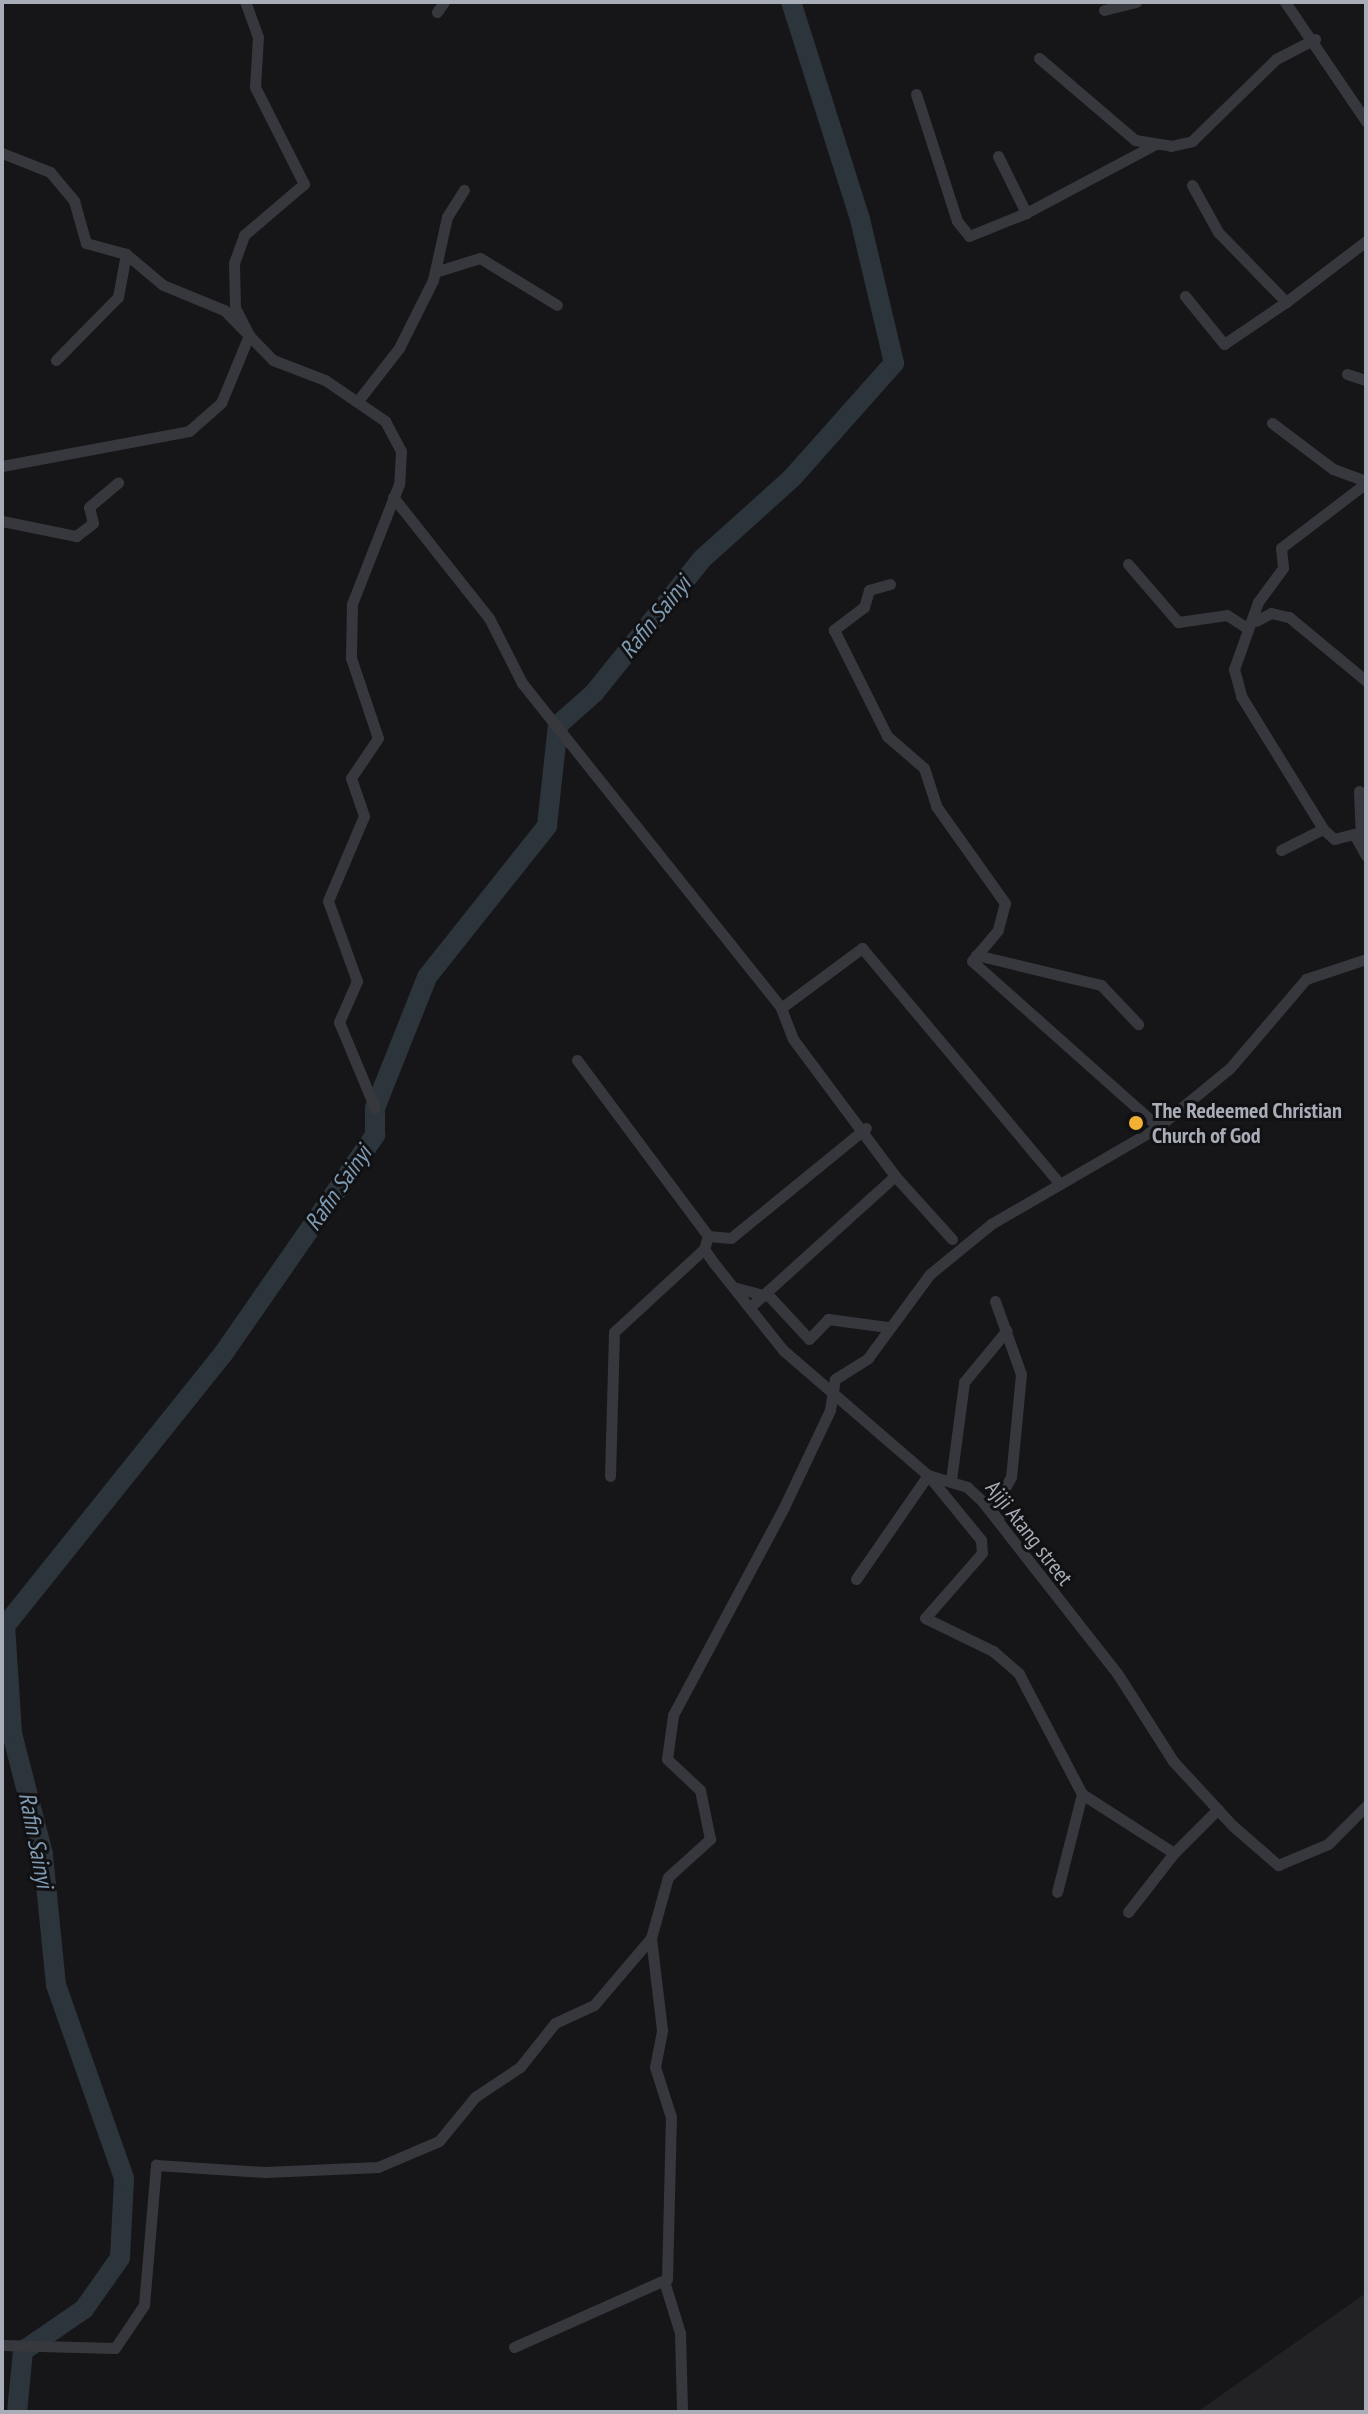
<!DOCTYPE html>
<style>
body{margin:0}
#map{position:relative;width:1368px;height:2414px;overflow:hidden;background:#161618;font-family:"PT Sans Narrow",sans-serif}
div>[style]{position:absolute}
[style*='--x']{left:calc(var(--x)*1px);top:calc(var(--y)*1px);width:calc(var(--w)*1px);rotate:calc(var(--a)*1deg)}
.built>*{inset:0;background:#222225}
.river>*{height:20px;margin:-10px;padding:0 10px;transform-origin:10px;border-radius:10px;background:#2c353c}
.minor>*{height:11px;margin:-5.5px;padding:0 5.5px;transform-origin:5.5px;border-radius:5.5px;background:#37383d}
.dots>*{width:22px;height:22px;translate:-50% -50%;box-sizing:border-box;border:4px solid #111113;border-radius:50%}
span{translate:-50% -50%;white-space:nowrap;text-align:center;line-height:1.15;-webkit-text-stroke:6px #111113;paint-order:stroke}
.poi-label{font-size:22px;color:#a8adb8;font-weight:700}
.left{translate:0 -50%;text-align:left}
.street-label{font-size:22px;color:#a8adb8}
.water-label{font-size:24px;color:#7f9bb3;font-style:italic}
.frame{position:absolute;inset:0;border:4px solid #a8adb8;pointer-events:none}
</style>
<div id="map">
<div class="built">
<div style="clip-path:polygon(1366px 2293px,1366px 2412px,1197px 2412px)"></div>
</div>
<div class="river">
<div style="--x:17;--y:2412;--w:61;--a:-84.4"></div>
<div style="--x:23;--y:2351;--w:74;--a:-34.5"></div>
<div style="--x:84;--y:2309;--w:62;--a:-54.8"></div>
<div style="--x:120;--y:2258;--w:80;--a:-87.1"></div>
<div style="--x:124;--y:2178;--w:205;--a:-109.4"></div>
<div style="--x:56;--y:1985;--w:132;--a:-95.7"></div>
<div style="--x:43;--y:1854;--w:125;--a:-104.4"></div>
<div style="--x:12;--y:1733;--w:107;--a:-93.7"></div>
<div style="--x:5;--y:1626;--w:349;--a:-51.3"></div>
<div style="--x:223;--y:1354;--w:267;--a:-55.2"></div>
<div style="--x:375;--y:1135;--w:27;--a:-90"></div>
<div style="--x:375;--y:1108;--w:141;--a:-68.3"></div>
<div style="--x:427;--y:977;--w:193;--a:-51.5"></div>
<div style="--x:547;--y:826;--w:102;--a:-83.8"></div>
<div style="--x:558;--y:725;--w:48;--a:-41.6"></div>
<div style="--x:594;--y:693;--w:172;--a:-51.1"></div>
<div style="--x:702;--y:559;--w:121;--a:-42"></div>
<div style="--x:792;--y:478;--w:154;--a:-48.4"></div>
<div style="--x:894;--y:363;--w:148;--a:-103.3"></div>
<div style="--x:860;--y:219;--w:228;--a:-107.6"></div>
</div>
<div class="minor">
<div style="--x:1285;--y:2;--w:144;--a:55.8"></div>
<div style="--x:1104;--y:10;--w:33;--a:-14"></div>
<div style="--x:437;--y:12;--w:12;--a:-55"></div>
<div style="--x:1039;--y:58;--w:126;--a:40.5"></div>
<div style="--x:1135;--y:140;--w:36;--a:9"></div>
<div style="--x:1171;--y:146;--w:22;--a:-13"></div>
<div style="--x:1192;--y:141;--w:117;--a:-44.3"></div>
<div style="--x:1276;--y:59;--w:44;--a:-27.1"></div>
<div style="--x:916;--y:94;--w:133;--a:72.1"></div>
<div style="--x:957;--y:221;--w:19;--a:51"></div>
<div style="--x:969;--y:236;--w:61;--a:-22"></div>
<div style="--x:2;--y:153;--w:52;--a:21.6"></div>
<div style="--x:50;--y:172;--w:38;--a:50"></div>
<div style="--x:74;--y:201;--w:44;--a:74.1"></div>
<div style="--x:86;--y:243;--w:41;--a:15.4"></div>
<div style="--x:126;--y:254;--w:48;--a:40"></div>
<div style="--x:163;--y:285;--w:66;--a:22.3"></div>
<div style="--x:224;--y:310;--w:70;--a:45.6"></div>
<div style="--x:273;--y:360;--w:56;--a:21"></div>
<div style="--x:325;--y:380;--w:73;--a:34.3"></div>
<div style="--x:385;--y:421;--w:34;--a:62"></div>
<div style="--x:401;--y:451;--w:33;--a:93"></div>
<div style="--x:399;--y:484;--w:129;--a:111.4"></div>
<div style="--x:352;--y:604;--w:54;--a:91.1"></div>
<div style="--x:351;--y:658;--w:84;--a:71.4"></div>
<div style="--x:378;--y:738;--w:48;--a:124"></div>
<div style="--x:351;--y:778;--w:40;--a:71.1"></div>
<div style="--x:364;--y:816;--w:92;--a:113"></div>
<div style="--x:328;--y:901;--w:85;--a:70.1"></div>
<div style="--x:357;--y:981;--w:45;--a:113.7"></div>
<div style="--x:339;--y:1022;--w:93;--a:67.3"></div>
<div style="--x:998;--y:156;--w:64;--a:63.8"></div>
<div style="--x:1026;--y:213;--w:147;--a:-28"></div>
<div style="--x:1192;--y:185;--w:54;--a:61"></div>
<div style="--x:1218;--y:232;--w:98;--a:45.8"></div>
<div style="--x:1286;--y:302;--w:101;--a:-37.3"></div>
<div style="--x:435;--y:272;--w:47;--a:-17.3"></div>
<div style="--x:480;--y:258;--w:90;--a:31.4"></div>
<div style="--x:1185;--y:296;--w:62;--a:50.9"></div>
<div style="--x:1224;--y:344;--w:75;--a:-34.1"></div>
<div style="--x:56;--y:360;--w:88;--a:-45.5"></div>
<div style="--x:118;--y:297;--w:44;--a:-79.5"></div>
<div style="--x:1347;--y:374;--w:20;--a:18"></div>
<div style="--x:357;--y:402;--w:68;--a:-52.1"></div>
<div style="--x:399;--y:348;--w:76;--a:-63.4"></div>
<div style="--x:433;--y:280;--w:65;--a:-77.5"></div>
<div style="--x:447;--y:217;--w:32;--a:-58"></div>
<div style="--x:1272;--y:423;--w:76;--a:37"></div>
<div style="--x:1333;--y:469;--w:35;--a:20"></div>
<div style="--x:2;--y:466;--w:190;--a:-10.6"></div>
<div style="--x:189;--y:431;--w:43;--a:-41.2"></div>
<div style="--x:221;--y:403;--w:74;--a:-67.6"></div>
<div style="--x:249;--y:335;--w:31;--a:-117"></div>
<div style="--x:235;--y:307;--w:44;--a:-91.3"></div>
<div style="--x:234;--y:263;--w:30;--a:-70"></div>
<div style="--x:244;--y:235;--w:79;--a:-40.4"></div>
<div style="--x:304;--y:184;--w:109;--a:-116.8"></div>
<div style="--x:255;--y:87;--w:50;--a:-86.6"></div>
<div style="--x:258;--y:37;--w:37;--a:-110"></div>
<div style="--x:1366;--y:483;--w:107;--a:142.6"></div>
<div style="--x:1281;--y:548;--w:20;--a:84"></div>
<div style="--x:1283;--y:568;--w:42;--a:126.3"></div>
<div style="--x:1258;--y:602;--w:71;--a:109.7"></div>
<div style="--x:1234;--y:669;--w:28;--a:75"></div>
<div style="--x:1241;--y:696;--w:156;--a:58.3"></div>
<div style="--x:1323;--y:829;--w:15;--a:42"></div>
<div style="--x:1334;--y:839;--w:21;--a:-14"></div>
<div style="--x:1354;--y:834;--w:25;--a:61"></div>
<div style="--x:393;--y:497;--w:154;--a:51.6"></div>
<div style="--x:489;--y:618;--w:73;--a:63.1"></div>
<div style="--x:522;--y:683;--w:416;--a:51.4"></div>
<div style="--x:781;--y:1008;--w:33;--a:69"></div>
<div style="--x:793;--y:1039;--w:171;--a:53.3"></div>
<div style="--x:895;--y:1176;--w:85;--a:47.9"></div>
<div style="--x:2;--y:521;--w:76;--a:11.5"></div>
<div style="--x:76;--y:536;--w:21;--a:-37"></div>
<div style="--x:93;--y:523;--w:16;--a:-104"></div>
<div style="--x:89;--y:507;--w:38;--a:-40"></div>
<div style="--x:1128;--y:564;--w:77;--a:49.2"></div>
<div style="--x:1178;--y:622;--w:49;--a:-8.1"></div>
<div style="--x:1227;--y:615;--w:24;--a:33"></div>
<div style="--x:890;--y:584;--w:22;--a:164"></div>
<div style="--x:869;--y:590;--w:18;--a:106"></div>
<div style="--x:864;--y:607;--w:38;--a:143"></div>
<div style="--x:834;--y:630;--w:119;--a:63.4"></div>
<div style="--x:887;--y:736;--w:49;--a:40.9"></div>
<div style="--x:924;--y:768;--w:40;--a:72"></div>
<div style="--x:936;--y:806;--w:119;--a:54.6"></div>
<div style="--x:1005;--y:903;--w:28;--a:105"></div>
<div style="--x:998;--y:930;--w:40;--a:130"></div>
<div style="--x:972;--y:961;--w:249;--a:41.7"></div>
<div style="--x:1256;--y:621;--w:17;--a:-28"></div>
<div style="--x:1271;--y:613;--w:18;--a:13"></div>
<div style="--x:1289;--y:617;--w:100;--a:39.7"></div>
<div style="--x:1359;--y:791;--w:48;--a:87.6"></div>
<div style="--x:1281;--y:850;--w:47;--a:-26.6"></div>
<div style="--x:976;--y:955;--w:129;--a:13.5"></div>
<div style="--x:1101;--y:985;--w:54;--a:46.5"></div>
<div style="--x:781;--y:1008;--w:101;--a:-36.5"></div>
<div style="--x:862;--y:948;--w:308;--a:50"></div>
<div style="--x:577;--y:1060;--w:219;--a:53.3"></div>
<div style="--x:708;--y:1236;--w:14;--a:107"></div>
<div style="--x:704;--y:1249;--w:16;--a:55"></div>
<div style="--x:713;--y:1262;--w:112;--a:51.5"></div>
<div style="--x:783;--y:1350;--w:191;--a:40.8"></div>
<div style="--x:928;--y:1475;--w:41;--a:17.1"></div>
<div style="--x:967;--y:1487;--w:21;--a:43"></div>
<div style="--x:982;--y:1501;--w:219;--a:51.9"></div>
<div style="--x:1117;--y:1673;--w:104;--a:57.5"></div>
<div style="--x:1173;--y:1761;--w:88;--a:47.3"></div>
<div style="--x:1233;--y:1826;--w:60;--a:40.9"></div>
<div style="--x:1278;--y:1865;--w:54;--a:-22.8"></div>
<div style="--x:1328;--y:1844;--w:54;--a:-45"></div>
<div style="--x:708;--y:1236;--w:23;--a:5"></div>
<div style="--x:731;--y:1238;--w:174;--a:-39.2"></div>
<div style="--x:737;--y:1288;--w:34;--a:15"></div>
<div style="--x:770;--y:1297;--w:57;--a:47.1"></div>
<div style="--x:809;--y:1339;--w:28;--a:-46"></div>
<div style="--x:828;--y:1319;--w:60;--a:7.7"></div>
<div style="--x:995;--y:1301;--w:77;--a:70.4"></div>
<div style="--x:1021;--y:1374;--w:103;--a:95.5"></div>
<div style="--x:1011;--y:1477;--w:32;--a:120"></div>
<div style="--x:995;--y:1505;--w:13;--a:72"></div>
<div style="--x:750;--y:1307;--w:195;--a:-42.1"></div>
<div style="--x:610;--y:1476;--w:144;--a:-88.4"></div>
<div style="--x:614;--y:1332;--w:122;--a:-42.7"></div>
<div style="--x:951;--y:1480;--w:99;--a:-82.4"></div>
<div style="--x:964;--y:1382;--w:67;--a:-50.4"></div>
<div style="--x:856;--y:1579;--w:126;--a:-55.3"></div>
<div style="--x:928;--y:1475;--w:84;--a:50.8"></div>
<div style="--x:981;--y:1540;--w:13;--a:86"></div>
<div style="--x:982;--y:1553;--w:86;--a:131.2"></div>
<div style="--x:925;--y:1618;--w:76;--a:25.9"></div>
<div style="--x:993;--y:1651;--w:35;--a:41"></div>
<div style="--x:1019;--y:1674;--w:136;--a:62.3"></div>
<div style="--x:1082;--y:1794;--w:101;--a:104.3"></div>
<div style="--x:1082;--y:1794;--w:109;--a:32.7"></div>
<div style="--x:1174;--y:1853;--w:62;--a:-45"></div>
<div style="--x:1128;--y:1912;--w:75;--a:-52.1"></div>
<div style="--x:664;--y:2281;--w:54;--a:72.9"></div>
<div style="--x:680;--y:2333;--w:79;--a:88.5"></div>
<div style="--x:2;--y:2345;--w:113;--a:1.5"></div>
<div style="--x:115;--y:2348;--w:52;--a:-56"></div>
<div style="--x:144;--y:2305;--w:141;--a:-85.1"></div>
<div style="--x:156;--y:2165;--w:109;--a:3.7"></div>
<div style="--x:265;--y:2172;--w:113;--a:-2.5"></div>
<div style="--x:378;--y:2167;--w:66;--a:-23.1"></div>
<div style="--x:439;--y:2141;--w:57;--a:-50.7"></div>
<div style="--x:475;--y:2097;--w:54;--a:-33.7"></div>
<div style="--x:520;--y:2067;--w:56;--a:-51.5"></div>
<div style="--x:555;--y:2023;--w:43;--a:-24.8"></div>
<div style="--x:594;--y:2005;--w:88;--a:-49.6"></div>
<div style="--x:651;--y:1938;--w:63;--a:-74.4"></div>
<div style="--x:668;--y:1877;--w:57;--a:-42.1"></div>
<div style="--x:710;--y:1839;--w:50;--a:-101.5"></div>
<div style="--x:700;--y:1790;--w:45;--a:-136.8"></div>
<div style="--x:667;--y:1759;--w:44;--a:-82.2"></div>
<div style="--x:673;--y:1715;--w:236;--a:-61.9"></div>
<div style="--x:784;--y:1507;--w:107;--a:-64.6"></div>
<div style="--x:830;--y:1410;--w:31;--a:-81"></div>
<div style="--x:835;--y:1379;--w:39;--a:-32"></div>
<div style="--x:868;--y:1358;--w:104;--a:-53.6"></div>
<div style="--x:930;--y:1274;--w:79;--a:-39.3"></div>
<div style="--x:991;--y:1224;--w:193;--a:-30.1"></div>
<div style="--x:1158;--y:1127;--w:93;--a:-39.3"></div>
<div style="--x:1230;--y:1068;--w:117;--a:-49.5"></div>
<div style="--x:1306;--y:979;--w:63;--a:-18.4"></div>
<div style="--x:514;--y:2347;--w:167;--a:-24"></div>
<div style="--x:667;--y:2279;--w:162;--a:-88.6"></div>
<div style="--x:671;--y:2117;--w:52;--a:-107.7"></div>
<div style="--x:655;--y:2067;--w:38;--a:-79"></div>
<div style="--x:662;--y:2030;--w:93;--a:-96.8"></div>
</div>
<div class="dots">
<div style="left:1136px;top:1123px;background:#f2b134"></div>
</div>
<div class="poi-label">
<span class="left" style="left:1152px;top:1123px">The Redeemed Christian<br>Church of God</span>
</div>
<div class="street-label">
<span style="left:1029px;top:1533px;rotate:52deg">Ajiji Atang street</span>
</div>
<div class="water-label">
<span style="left:655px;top:617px;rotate:-51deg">Rafin Sainyi</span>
<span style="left:338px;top:1188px;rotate:-55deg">Rafin Sainyi</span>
<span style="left:36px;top:1840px;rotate:79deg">Rafin Sainyi</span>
</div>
<div class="frame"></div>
</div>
